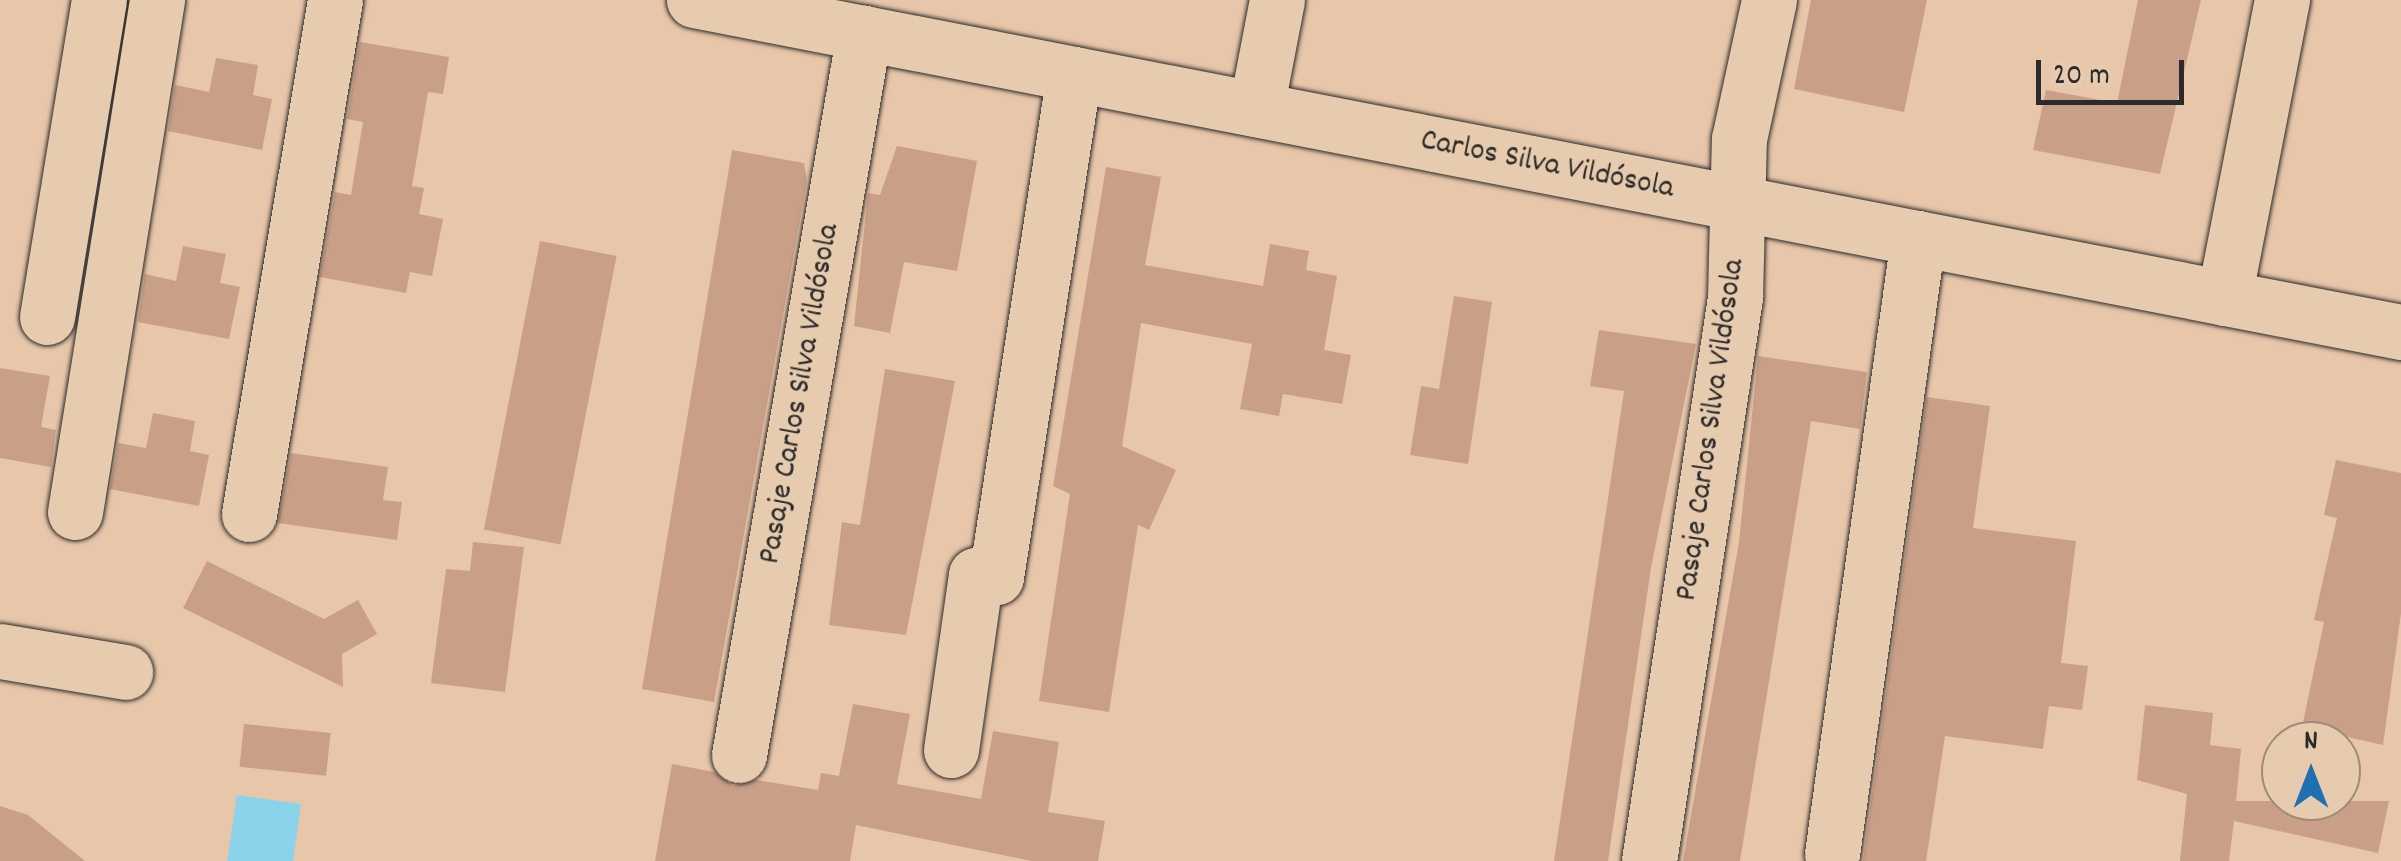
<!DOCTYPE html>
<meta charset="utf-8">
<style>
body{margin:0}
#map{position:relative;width:2401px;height:861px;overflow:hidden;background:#e8c6a9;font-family:Dekko,sans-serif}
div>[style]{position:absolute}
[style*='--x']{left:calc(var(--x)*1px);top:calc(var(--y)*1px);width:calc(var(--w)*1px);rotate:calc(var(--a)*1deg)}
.water>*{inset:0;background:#8ad3eb}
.building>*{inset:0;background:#c99f88;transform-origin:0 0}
.roads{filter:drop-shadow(0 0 2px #2b2b2b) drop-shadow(0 0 2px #2b2b2b)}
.minor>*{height:55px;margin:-27.5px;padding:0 27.5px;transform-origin:27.5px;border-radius:27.5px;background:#e7cbae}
span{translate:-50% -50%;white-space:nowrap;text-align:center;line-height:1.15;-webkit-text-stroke:9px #e7cbae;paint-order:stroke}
.street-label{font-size:32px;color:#2b2b2b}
.north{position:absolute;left:2261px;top:721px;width:100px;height:100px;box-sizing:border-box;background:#e7cbae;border:2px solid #9c8b7a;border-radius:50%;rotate:0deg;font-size:28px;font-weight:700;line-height:40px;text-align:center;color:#2b2b2b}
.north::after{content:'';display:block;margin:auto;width:35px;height:45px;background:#1f6fb2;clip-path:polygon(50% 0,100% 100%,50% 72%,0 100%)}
.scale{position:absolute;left:2036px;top:60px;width:148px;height:45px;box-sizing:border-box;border:5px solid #2b2b2b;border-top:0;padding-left:12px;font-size:30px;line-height:35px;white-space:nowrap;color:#2b2b2b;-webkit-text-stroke:8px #e7cbae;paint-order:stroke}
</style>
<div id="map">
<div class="water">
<div style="clip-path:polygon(237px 795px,301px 804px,293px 861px,227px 861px)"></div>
</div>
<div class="building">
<div style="clip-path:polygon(1811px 0,1927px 0,1904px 112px,1794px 89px)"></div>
<div style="clip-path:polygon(2138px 0,2201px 0,2160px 174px,2033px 150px,2046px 90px,2117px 103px)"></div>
<div style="clip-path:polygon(360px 42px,449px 57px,443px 94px,428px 92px,412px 186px,424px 188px,419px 214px,443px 219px,432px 276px,410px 272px,406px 293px,320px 277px,335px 192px,351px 195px,363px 122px,347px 119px)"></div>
<div style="clip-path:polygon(216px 58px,258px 65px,253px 95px,272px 99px,262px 150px,168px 131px,175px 85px,209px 92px)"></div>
<div style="clip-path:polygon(897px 146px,977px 161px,957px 271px,904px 262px,890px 333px,854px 326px,868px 193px,880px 195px)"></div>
<div style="clip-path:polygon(732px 150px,804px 163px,807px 180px,714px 702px,642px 689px)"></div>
<div style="clip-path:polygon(1106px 167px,1161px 177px,1145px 265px,1263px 286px,1270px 244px,1309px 251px,1306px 270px,1337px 276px,1324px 350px,1351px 355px,1342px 404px,1283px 394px,1279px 416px,1240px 409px,1252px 344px,1141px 323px,1122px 446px,1176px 470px,1149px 530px,1138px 525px,1109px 712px,1039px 701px,1070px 494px,1053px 486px)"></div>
<div style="left:540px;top:241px;width:78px;height:294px;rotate:11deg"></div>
<div style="clip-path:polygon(183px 246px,226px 254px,220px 283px,240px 287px,229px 339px,138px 322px,145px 274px,176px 281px)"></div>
<div style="clip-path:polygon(1454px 296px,1492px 302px,1468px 464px,1410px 455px,1421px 386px,1439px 389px)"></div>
<div style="clip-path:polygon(1599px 330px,1696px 344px,1651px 568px,1608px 861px,1554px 861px,1624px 391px,1590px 386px)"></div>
<div style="clip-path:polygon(1758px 356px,1867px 372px,1860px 429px,1811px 421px,1740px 861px,1683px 861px,1739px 542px)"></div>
<div style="clip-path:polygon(0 368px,50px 376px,41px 427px,56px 430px,51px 467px,0 458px)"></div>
<div style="clip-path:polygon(885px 369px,955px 381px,906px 635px,829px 625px,842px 522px,860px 525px)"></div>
<div style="clip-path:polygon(1927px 397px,1990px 406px,1973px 528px,2076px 541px,2061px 663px,2088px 666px,2082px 710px,2049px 706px,2043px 749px,1945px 736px,1926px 861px,1863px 861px)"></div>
<div style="clip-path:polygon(153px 413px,195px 421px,190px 451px,209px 455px,199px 506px,110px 489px,118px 443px,146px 448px)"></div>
<div style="clip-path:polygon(291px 453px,388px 467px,383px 500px,402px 502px,397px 540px,278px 523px)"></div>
<div style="clip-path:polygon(2336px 460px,2401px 473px,2401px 613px,2383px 745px,2302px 727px,2324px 622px,2314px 620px,2337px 518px,2324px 515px)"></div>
<div style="clip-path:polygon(473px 542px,524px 547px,505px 692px,431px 683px,446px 569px,470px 571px)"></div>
<div style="clip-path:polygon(207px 561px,324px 619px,358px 600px,377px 634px,342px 654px,343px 687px,183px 608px)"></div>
<div style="clip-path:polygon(853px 704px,910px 714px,897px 784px,981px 799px,993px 731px,1059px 742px,1048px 812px,1105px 821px,1098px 861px,1032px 861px,856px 825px,850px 861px,655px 861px,672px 764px,714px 772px,733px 786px,756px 780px,818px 790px,821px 773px,839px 776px)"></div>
<div style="clip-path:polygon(2145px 705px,2213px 713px,2210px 745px,2241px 749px,2236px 801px,2389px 801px,2378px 853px,2234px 821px,2229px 861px,2180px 861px,2187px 794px,2137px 780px)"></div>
<div style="left:244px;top:724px;width:87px;height:43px;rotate:6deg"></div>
<div style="clip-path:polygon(0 806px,28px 815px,85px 861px,0 861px)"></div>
</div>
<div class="roads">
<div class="minor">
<div style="--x:694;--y:0;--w:1739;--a:11.01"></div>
<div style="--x:1256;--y:109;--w:111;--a:-79.1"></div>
<div style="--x:2224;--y:298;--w:304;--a:-79"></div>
<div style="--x:47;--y:317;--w:321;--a:-80.7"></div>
<div style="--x:75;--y:512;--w:519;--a:-80.9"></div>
<div style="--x:249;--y:514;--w:521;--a:-80.5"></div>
<div style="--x:0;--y:651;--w:127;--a:9.5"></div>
<div style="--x:951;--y:750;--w:177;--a:-81.9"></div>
<div style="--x:976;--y:575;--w:20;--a:6"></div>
<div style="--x:996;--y:577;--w:509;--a:-81.19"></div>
<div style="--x:739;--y:755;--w:733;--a:-80.18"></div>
<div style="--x:1832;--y:854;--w:622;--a:-82.05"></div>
<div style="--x:1649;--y:861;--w:570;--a:-81.32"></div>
<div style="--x:1735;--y:298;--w:159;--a:-88.6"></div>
<div style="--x:1739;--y:139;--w:142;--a:-77.8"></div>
</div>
</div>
<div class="street-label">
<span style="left:1547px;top:166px;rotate:11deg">Carlos Silva Vildósola</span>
<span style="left:801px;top:394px;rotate:-80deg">Pasaje Carlos Silva Vildósola</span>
<span style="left:1712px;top:430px;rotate:-82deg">Pasaje Carlos Silva Vildósola</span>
</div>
<div class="north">N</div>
<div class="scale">20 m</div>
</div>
